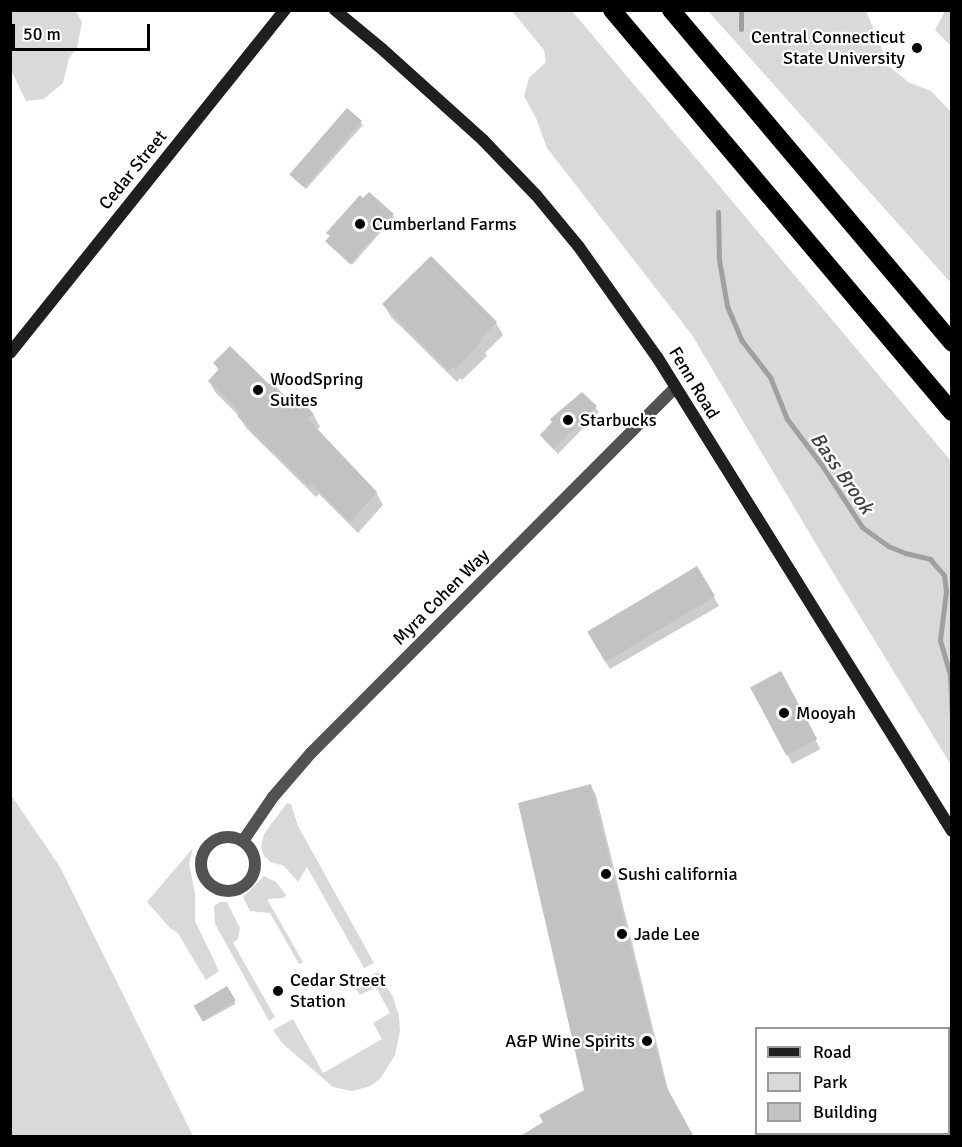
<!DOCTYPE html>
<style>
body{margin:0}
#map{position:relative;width:962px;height:1147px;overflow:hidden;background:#fff;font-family:Signika,sans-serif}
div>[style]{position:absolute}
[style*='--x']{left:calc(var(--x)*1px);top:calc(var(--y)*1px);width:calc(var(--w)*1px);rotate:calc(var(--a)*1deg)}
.green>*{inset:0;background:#d9d9d9}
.shadow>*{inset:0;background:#0003;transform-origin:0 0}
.stream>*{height:5px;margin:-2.5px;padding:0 2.5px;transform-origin:2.5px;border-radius:2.5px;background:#a0a0a0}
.building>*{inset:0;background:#c2c2c2;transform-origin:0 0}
.minor>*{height:12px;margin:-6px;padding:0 6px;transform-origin:6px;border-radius:6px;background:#525252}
.minor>.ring{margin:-6px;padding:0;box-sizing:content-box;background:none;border:12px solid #525252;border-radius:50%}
.secondary>*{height:12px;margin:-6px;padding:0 6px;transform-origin:6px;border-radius:6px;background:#1f1f1f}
.motorway>*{height:18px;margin:-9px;padding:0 9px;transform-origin:9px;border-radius:9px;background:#000}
.dots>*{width:16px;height:16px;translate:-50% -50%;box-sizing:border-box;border:3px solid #fff;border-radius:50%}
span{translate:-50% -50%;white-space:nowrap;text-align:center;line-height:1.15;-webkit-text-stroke:4.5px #fff;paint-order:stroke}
.poi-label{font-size:18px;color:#000}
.right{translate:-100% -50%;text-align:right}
.left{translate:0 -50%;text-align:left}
.street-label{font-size:18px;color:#000}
.water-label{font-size:20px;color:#414141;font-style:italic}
.frame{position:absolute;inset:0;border:12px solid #000;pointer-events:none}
.legend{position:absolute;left:755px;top:1027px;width:195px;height:108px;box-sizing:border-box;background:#fff;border:2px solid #999;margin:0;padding:8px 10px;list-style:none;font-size:18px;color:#000}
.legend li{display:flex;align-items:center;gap:12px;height:30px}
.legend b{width:30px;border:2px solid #999}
.scale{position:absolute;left:12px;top:24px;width:138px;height:27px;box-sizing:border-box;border:3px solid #000;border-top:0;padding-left:8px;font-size:18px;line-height:21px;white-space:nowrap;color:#000;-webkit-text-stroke:4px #fff;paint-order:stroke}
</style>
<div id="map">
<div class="green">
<div style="clip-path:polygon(10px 11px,76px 11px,82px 22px,77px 48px,69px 58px,63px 83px,44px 99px,26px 101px,11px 70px)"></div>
<div style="clip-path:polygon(512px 11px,572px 11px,951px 461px,951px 765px,826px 561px,692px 335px,547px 148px,536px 118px,524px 96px,529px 78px,546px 62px,544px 50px)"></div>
<div style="clip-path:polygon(708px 11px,866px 11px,889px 66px,908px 82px,931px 91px,951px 112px,951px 283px)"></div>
<div style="clip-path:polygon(945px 11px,951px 11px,951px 46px,935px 30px)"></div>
<div style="clip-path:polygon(11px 795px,60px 867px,193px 1136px,11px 1136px)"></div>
<div style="clip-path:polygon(287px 803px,291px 804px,298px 826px,374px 963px,364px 968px,307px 867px,298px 882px,284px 866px,271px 862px,264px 856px,261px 847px,264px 834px)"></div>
<div style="clip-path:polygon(193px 848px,189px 863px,195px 894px,195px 921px,219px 971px,206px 980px,177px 932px,170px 928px,147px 902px)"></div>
<div style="clip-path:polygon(264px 876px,276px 882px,286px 895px,284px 898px,267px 899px,303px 962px,299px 964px,270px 913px,250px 911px,243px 897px)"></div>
<div style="clip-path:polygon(220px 902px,227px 902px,240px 928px,238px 939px,233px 943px,275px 1017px,269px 1021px,215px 924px,214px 906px)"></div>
<div style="clip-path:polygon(378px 972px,393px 997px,399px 1016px,400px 1031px,395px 1055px,380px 1079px,368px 1087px,351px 1091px,333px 1087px,282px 1043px,273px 1030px,293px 1019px,323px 1073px,382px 1039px,373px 1023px,390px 1013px,376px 987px,360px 995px,353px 985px)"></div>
</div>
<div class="shadow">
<div style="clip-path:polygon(347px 110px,363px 125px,306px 189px,292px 177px)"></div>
<div style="clip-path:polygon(393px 215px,394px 217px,352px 265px,328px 244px)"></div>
<div style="clip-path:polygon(384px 305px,496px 323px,503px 335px,485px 353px,487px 356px,462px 380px,460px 378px,457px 382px,391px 317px)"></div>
<div style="clip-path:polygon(215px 364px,269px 386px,313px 414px,320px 427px,316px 430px,376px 492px,383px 505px,358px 533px,319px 494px,316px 497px,246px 428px,239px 416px,216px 393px,209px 381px,219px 371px)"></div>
<div style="clip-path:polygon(595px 407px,599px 412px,558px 454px,545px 441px,541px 435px)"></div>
<div style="left:697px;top:568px;width:44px;height:126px;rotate:60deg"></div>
<div style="left:780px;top:673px;width:86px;height:32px;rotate:62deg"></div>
<div style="clip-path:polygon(591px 786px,596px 795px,669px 1094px,545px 1123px,586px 1090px)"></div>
<div style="left:227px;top:988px;width:18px;height:37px;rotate:61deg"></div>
</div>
<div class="stream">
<div style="--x:741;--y:29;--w:19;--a:-90"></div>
<div style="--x:718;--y:212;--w:48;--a:88.8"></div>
<div style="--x:719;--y:260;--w:47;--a:80.1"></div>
<div style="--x:727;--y:306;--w:38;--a:67"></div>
<div style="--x:742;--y:341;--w:46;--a:52.1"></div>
<div style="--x:770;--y:377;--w:45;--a:68"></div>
<div style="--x:787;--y:419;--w:56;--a:52.9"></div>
<div style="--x:821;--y:464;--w:75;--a:56.9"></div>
<div style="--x:862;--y:527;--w:32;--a:36"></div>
<div style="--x:888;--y:546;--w:18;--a:22"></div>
<div style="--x:905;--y:553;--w:26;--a:13"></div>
<div style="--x:930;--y:559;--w:21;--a:49"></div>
<div style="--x:944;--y:575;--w:16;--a:83"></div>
<div style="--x:946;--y:591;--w:49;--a:97"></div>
<div style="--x:940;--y:640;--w:37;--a:74"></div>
<div style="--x:950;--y:676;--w:43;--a:87.3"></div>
</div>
<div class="building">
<div style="left:347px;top:108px;width:20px;height:88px;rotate:41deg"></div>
<div style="clip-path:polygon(369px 192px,394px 214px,350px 264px,325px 241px,330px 236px,326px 233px,360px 195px,363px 198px)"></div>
<div style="clip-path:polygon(431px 256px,497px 322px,479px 340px,481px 342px,455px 369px,453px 367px,449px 371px,382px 304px)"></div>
<div style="clip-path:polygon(230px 346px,269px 384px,271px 382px,287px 398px,293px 392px,314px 414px,308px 419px,377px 492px,350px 522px,311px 483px,308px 486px,237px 416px,240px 413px,208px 381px,219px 369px,213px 363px)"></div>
<div style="clip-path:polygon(582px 392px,597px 406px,554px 449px,540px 435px,552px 422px,550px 419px)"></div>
<div style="left:697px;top:566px;width:35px;height:128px;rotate:59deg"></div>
<div style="left:781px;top:671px;width:77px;height:35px;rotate:62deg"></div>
<div style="clip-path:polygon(591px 784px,665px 1084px,694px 1137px,519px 1137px,543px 1122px,539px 1115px,584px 1090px,518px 803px)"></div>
<div style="left:227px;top:986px;width:17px;height:39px;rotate:59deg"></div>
</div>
<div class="minor">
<div class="ring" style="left:201px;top:837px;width:42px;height:42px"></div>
<div style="--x:243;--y:841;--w:53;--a:-55.7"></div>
<div style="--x:273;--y:797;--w:58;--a:-49.2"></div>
<div style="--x:311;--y:753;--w:515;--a:-45.08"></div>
</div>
<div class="secondary">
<div style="--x:335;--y:10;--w:61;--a:39.7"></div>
<div style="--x:382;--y:49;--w:136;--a:42"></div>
<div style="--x:483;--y:140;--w:76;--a:46.1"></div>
<div style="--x:536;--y:195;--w:67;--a:50.4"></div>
<div style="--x:579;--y:247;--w:135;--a:54.7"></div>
<div style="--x:657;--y:357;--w:558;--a:58.1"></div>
<div style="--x:10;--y:353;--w:440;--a:-51.3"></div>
</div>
<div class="motorway">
<div style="--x:612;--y:10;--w:527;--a:49.78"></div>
<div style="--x:671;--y:10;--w:436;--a:49.8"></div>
</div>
<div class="dots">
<div style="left:917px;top:48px;background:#000"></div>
<div style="left:360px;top:224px;background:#000"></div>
<div style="left:258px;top:390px;background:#000"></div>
<div style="left:568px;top:420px;background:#000"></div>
<div style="left:784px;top:713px;background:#000"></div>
<div style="left:606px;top:874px;background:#000"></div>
<div style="left:622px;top:934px;background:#000"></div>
<div style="left:278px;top:991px;background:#000"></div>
<div style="left:647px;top:1041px;background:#000"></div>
</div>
<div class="poi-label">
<span class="right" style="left:905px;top:48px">Central Connecticut<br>State University</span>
<span class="left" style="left:372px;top:224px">Cumberland Farms</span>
<span class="left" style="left:270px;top:390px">WoodSpring<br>Suites</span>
<span class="left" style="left:580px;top:420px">Starbucks</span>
<span class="left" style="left:796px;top:713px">Mooyah</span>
<span class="left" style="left:618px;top:874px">Sushi california</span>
<span class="left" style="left:634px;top:934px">Jade Lee</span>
<span class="left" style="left:290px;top:991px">Cedar Street<br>Station</span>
<span class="right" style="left:635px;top:1041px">A&amp;P Wine Spirits</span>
</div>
<div class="street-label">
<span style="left:133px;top:170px;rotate:-51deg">Cedar Street</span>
<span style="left:694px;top:383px;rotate:59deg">Fenn Road</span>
<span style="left:441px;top:597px;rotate:-45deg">Myra Cohen Way</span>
</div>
<div class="water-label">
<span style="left:842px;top:473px;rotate:55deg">Bass Brook</span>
</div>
<div class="frame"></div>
<ul class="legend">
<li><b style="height:8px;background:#1f1f1f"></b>Road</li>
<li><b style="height:16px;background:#d9d9d9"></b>Park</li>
<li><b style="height:16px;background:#c2c2c2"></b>Building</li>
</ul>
<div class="scale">50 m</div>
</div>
